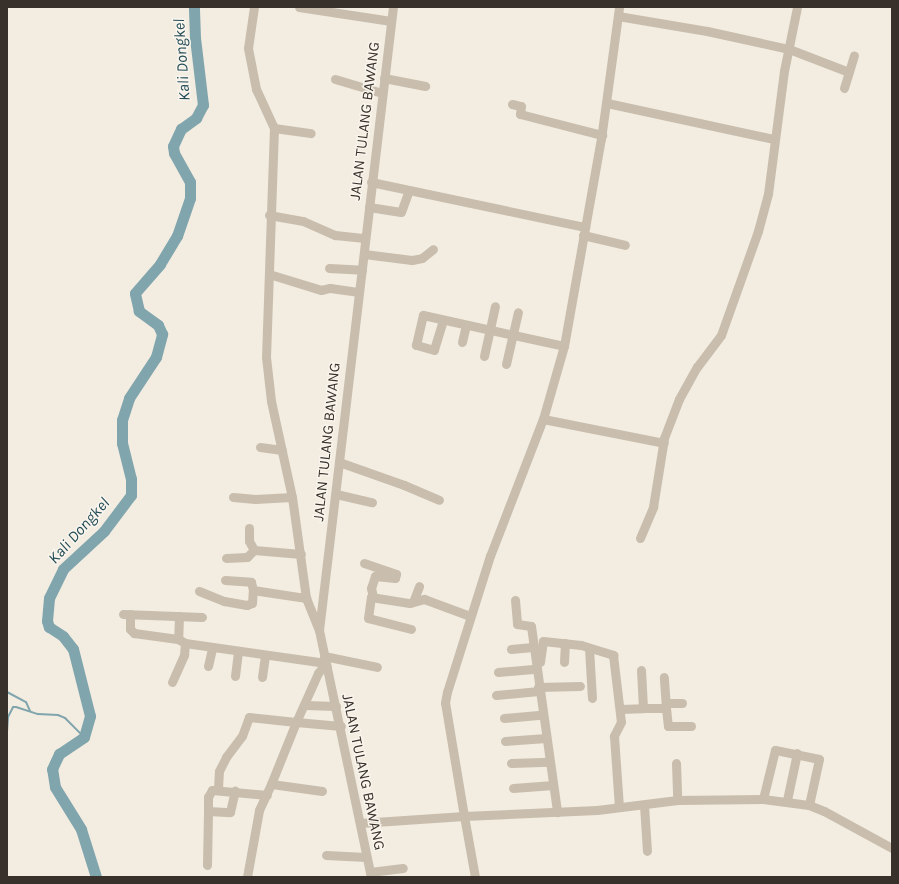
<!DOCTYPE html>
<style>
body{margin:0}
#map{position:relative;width:899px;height:884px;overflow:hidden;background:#f2ece1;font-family:Karla,sans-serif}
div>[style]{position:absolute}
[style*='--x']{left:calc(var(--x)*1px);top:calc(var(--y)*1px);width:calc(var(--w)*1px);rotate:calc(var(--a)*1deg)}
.stream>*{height:2px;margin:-1px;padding:0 1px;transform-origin:1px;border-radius:1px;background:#81a5ad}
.river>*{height:11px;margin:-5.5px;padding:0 5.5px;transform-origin:5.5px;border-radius:5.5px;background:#81a5ad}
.minor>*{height:9px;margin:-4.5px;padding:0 4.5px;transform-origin:4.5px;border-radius:4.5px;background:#c9bead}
span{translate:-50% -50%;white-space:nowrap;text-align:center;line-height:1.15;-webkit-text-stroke:3px #f9f5ed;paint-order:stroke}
.street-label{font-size:15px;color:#38312b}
.water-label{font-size:16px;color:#234c57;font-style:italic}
.frame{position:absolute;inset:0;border:8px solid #38312b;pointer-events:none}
</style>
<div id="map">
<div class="stream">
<div style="--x:7;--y:692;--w:21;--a:28"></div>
<div style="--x:26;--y:702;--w:10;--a:66"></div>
<div style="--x:7;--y:732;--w:15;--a:-86"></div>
<div style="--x:8;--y:717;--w:11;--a:-63"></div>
<div style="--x:13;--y:707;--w:3;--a:0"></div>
<div style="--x:16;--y:707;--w:23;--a:18"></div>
<div style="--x:38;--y:714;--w:20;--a:3"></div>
<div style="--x:58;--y:715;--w:8;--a:23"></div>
<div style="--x:65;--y:718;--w:27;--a:45"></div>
</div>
<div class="river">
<div style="--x:96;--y:877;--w:50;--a:-107.4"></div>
<div style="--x:81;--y:829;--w:49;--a:-121.8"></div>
<div style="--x:55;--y:787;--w:18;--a:-99"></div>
<div style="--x:52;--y:769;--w:17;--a:-65"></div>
<div style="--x:59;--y:754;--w:30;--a:-34"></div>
<div style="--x:84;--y:737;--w:22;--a:-74"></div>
<div style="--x:90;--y:716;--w:69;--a:-104.2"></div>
<div style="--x:73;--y:649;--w:16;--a:-128"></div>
<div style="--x:63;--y:636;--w:17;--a:-147"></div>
<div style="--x:49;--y:627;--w:6;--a:-108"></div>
<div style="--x:47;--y:621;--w:23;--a:-85"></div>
<div style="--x:49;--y:598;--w:32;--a:-64"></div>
<div style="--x:63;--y:569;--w:56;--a:-42.8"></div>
<div style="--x:104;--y:531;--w:45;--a:-53.1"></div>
<div style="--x:131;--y:495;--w:16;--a:-90"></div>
<div style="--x:131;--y:479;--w:37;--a:-104"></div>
<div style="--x:122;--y:443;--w:23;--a:-90"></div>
<div style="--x:122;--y:420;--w:23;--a:-72"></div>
<div style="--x:129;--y:398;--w:49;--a:-56.6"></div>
<div style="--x:156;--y:357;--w:24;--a:-75"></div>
<div style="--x:162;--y:334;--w:10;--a:-114"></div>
<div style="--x:158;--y:325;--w:24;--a:-144"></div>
<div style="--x:139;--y:311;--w:18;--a:-103"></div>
<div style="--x:135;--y:293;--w:38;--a:-49"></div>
<div style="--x:160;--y:264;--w:33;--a:-59"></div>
<div style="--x:177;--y:236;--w:40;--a:-71.1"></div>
<div style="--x:190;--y:198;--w:16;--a:-90"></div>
<div style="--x:190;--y:182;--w:33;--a:-119"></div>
<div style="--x:174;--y:153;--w:7;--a:-98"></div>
<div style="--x:173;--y:146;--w:19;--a:-65"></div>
<div style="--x:181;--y:129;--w:19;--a:-36"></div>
<div style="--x:196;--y:118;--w:15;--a:-62"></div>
<div style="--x:203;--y:105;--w:67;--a:-96.8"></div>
<div style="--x:195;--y:38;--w:31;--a:-92"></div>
</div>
<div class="minor">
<div style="--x:254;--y:7;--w:41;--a:98.3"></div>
<div style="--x:248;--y:48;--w:42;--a:79"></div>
<div style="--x:256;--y:89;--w:43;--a:65.2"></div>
<div style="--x:274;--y:128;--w:229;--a:92"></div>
<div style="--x:266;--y:357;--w:44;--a:83.5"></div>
<div style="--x:271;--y:401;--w:98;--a:77.7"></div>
<div style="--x:292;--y:497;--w:102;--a:82.1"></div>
<div style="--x:306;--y:598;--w:35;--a:68"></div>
<div style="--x:299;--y:7;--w:93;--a:8.7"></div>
<div style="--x:618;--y:16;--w:90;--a:9.6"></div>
<div style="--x:707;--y:31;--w:84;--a:12.4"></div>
<div style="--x:789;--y:49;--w:64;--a:21"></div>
<div style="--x:384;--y:78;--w:42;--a:11"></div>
<div style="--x:335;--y:79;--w:49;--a:16.6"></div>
<div style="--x:844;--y:88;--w:34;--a:-73"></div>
<div style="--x:607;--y:103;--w:171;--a:12.2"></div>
<div style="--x:512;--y:104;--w:9;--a:13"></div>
<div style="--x:521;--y:106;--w:8;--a:97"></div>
<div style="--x:520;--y:114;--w:85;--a:14.4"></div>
<div style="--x:274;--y:128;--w:37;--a:8"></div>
<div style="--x:371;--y:182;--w:219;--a:11.9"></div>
<div style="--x:369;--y:207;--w:32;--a:9"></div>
<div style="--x:401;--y:212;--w:23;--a:-70"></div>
<div style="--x:269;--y:215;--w:35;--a:10"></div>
<div style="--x:303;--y:221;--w:35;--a:24"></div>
<div style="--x:335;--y:235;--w:30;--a:6"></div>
<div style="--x:583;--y:235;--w:43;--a:13.4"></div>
<div style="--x:364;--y:254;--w:48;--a:7.1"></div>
<div style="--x:412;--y:260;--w:10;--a:-11"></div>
<div style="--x:422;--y:258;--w:14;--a:-39"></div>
<div style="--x:329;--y:268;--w:33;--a:3"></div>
<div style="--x:269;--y:274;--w:54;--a:17.1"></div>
<div style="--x:321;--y:290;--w:9;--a:-13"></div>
<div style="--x:330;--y:288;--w:28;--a:8"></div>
<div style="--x:443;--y:320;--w:31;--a:107"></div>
<div style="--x:434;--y:350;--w:19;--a:-164"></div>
<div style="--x:416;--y:345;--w:31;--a:-77"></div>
<div style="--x:423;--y:315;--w:144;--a:12.4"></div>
<div style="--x:462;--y:342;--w:17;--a:-77"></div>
<div style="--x:484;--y:356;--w:51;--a:-77.6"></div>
<div style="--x:506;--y:364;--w:53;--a:-77"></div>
<div style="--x:543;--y:419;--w:123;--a:11.2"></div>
<div style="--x:260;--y:447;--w:22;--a:8"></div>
<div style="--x:339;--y:462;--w:69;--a:19.5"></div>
<div style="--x:404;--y:485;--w:38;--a:23"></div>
<div style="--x:336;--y:494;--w:37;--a:13"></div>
<div style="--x:233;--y:497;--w:22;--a:5"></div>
<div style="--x:255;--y:499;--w:37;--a:-3"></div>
<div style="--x:249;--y:528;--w:13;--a:90"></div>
<div style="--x:249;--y:541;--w:10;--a:61"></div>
<div style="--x:254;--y:550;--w:47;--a:4.9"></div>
<div style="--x:640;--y:538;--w:34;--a:-67"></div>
<div style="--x:653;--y:507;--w:70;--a:-80.9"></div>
<div style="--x:664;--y:438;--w:42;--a:-69"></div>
<div style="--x:679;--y:399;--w:37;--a:-61"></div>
<div style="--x:697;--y:367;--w:40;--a:-53"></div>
<div style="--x:721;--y:335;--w:110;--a:-70.4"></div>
<div style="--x:758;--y:231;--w:38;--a:-75"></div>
<div style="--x:768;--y:194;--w:124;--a:-82.6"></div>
<div style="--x:784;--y:71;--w:65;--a:-78.5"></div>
<div style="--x:226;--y:558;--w:21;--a:-3"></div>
<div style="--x:247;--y:557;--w:10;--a:-45"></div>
<div style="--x:364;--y:563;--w:34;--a:19"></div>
<div style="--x:396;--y:574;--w:4;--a:104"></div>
<div style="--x:395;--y:578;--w:20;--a:-174"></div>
<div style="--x:375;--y:576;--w:13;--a:108"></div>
<div style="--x:371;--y:588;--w:9;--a:77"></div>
<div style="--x:225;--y:580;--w:26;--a:4"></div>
<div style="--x:251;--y:582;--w:8;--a:76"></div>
<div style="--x:199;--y:591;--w:27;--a:22"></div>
<div style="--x:224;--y:601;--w:23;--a:10"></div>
<div style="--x:247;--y:605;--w:5;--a:-22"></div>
<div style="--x:252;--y:603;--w:13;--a:-86"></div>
<div style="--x:253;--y:590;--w:54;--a:8.6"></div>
<div style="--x:515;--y:600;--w:24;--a:85"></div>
<div style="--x:517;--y:624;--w:14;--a:8"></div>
<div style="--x:531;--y:626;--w:188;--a:82"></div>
<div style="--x:413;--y:602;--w:17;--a:-69"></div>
<div style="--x:123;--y:614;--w:79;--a:2.2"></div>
<div style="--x:130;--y:614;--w:15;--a:90"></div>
<div style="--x:130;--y:629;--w:6;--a:45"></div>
<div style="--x:134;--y:633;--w:44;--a:7.8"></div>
<div style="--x:179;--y:616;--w:23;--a:92"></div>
<div style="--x:178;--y:639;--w:8;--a:30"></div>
<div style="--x:185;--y:643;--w:142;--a:8.1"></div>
<div style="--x:411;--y:629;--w:44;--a:-165.7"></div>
<div style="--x:368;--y:618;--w:21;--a:-82"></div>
<div style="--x:371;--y:597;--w:39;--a:9"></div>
<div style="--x:410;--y:603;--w:15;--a:-16"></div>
<div style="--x:424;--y:599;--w:49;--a:20.3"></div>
<div style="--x:589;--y:648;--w:50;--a:86.6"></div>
<div style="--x:511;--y:649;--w:22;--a:-5"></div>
<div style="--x:324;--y:656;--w:54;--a:11.7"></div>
<div style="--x:540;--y:662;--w:21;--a:-82"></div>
<div style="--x:543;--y:641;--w:38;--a:6"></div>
<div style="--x:581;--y:645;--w:34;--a:17"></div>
<div style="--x:613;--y:655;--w:67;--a:83.2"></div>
<div style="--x:621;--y:722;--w:16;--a:117"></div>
<div style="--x:614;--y:736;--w:71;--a:86"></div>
<div style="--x:564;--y:662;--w:19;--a:-87"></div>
<div style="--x:208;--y:666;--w:18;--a:-77"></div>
<div style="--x:498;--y:672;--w:38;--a:-5"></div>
<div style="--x:235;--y:676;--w:24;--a:-83"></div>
<div style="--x:262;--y:677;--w:22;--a:-82"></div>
<div style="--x:172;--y:682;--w:30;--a:-66"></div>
<div style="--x:184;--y:655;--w:12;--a:-85"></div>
<div style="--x:538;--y:687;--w:42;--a:-1.4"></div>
<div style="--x:496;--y:695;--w:43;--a:-5.3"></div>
<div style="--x:666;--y:703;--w:16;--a:0"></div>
<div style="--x:305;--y:705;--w:31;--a:2"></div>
<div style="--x:643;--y:708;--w:23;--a:0"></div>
<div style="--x:666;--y:708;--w:31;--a:-94"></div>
<div style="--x:666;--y:708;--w:18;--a:84"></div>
<div style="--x:668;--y:726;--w:23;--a:0"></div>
<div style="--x:620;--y:709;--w:23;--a:-2"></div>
<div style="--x:643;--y:708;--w:38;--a:-93"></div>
<div style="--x:504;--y:718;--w:37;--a:-5"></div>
<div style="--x:505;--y:741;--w:41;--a:-4.2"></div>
<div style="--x:511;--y:763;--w:38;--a:-2"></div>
<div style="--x:676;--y:763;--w:37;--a:88"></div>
<div style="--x:513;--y:788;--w:40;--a:-4.3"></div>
<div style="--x:218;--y:789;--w:18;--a:-87"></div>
<div style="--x:219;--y:771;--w:16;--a:-63"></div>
<div style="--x:226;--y:757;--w:26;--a:-53"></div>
<div style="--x:242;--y:736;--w:20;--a:-70"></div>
<div style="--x:249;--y:717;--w:47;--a:6.1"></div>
<div style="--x:296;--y:722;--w:54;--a:-65.8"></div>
<div style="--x:318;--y:673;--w:6;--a:-51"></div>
<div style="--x:322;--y:668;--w:5;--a:-11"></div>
<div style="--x:322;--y:791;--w:51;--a:-172.2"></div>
<div style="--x:271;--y:784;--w:67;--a:-68"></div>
<div style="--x:296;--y:722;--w:45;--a:5.1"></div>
<div style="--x:787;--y:800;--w:48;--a:-78"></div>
<div style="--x:644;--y:805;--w:46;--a:86.3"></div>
<div style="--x:809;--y:805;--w:16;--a:22"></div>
<div style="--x:824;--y:811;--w:77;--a:28.6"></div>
<div style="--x:208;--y:811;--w:14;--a:-90"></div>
<div style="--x:208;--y:797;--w:8;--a:-60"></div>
<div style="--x:212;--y:790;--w:55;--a:5.2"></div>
<div style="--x:360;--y:823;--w:104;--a:-3.9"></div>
<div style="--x:464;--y:816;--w:115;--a:-99.5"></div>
<div style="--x:445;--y:703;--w:11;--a:-80"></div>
<div style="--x:447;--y:692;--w:143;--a:-72.5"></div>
<div style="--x:490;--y:556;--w:147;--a:-68.9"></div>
<div style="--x:543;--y:419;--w:76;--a:-74"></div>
<div style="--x:564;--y:346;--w:210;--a:-79.9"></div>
<div style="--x:601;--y:139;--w:133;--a:-82.2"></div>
<div style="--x:326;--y:855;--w:40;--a:2.9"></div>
<div style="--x:207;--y:865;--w:54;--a:-88.9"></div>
<div style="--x:208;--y:811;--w:22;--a:3"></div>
<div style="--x:230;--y:812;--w:22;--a:-77"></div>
<div style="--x:370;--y:872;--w:33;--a:-7"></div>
<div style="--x:247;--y:877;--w:68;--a:-79.8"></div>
<div style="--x:259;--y:810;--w:29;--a:-65"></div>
<div style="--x:371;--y:877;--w:252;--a:-101.9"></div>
<div style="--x:319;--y:630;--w:627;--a:-83.23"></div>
<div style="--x:475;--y:877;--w:62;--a:-100.2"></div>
<div style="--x:464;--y:816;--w:133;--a:-2.6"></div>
<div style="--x:597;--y:810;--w:81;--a:-7.1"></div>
<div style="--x:677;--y:800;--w:86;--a:-0.7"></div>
<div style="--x:763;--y:799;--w:46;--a:7.4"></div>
<div style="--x:809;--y:805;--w:47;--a:-77.7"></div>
<div style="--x:819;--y:759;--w:45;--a:-168.4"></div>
<div style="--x:775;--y:750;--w:50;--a:103.8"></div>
</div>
<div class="street-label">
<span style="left:365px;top:121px;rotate:-83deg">JALAN TULANG BAWANG</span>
<span style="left:327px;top:442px;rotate:-84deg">JALAN TULANG BAWANG</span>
<span style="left:363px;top:772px;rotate:78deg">JALAN TULANG BAWANG</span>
</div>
<div class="water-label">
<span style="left:182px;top:60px;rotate:-94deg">Kali Dongkel</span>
<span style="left:79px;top:531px;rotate:-48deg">Kali Dongkel</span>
</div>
<div class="frame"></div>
</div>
